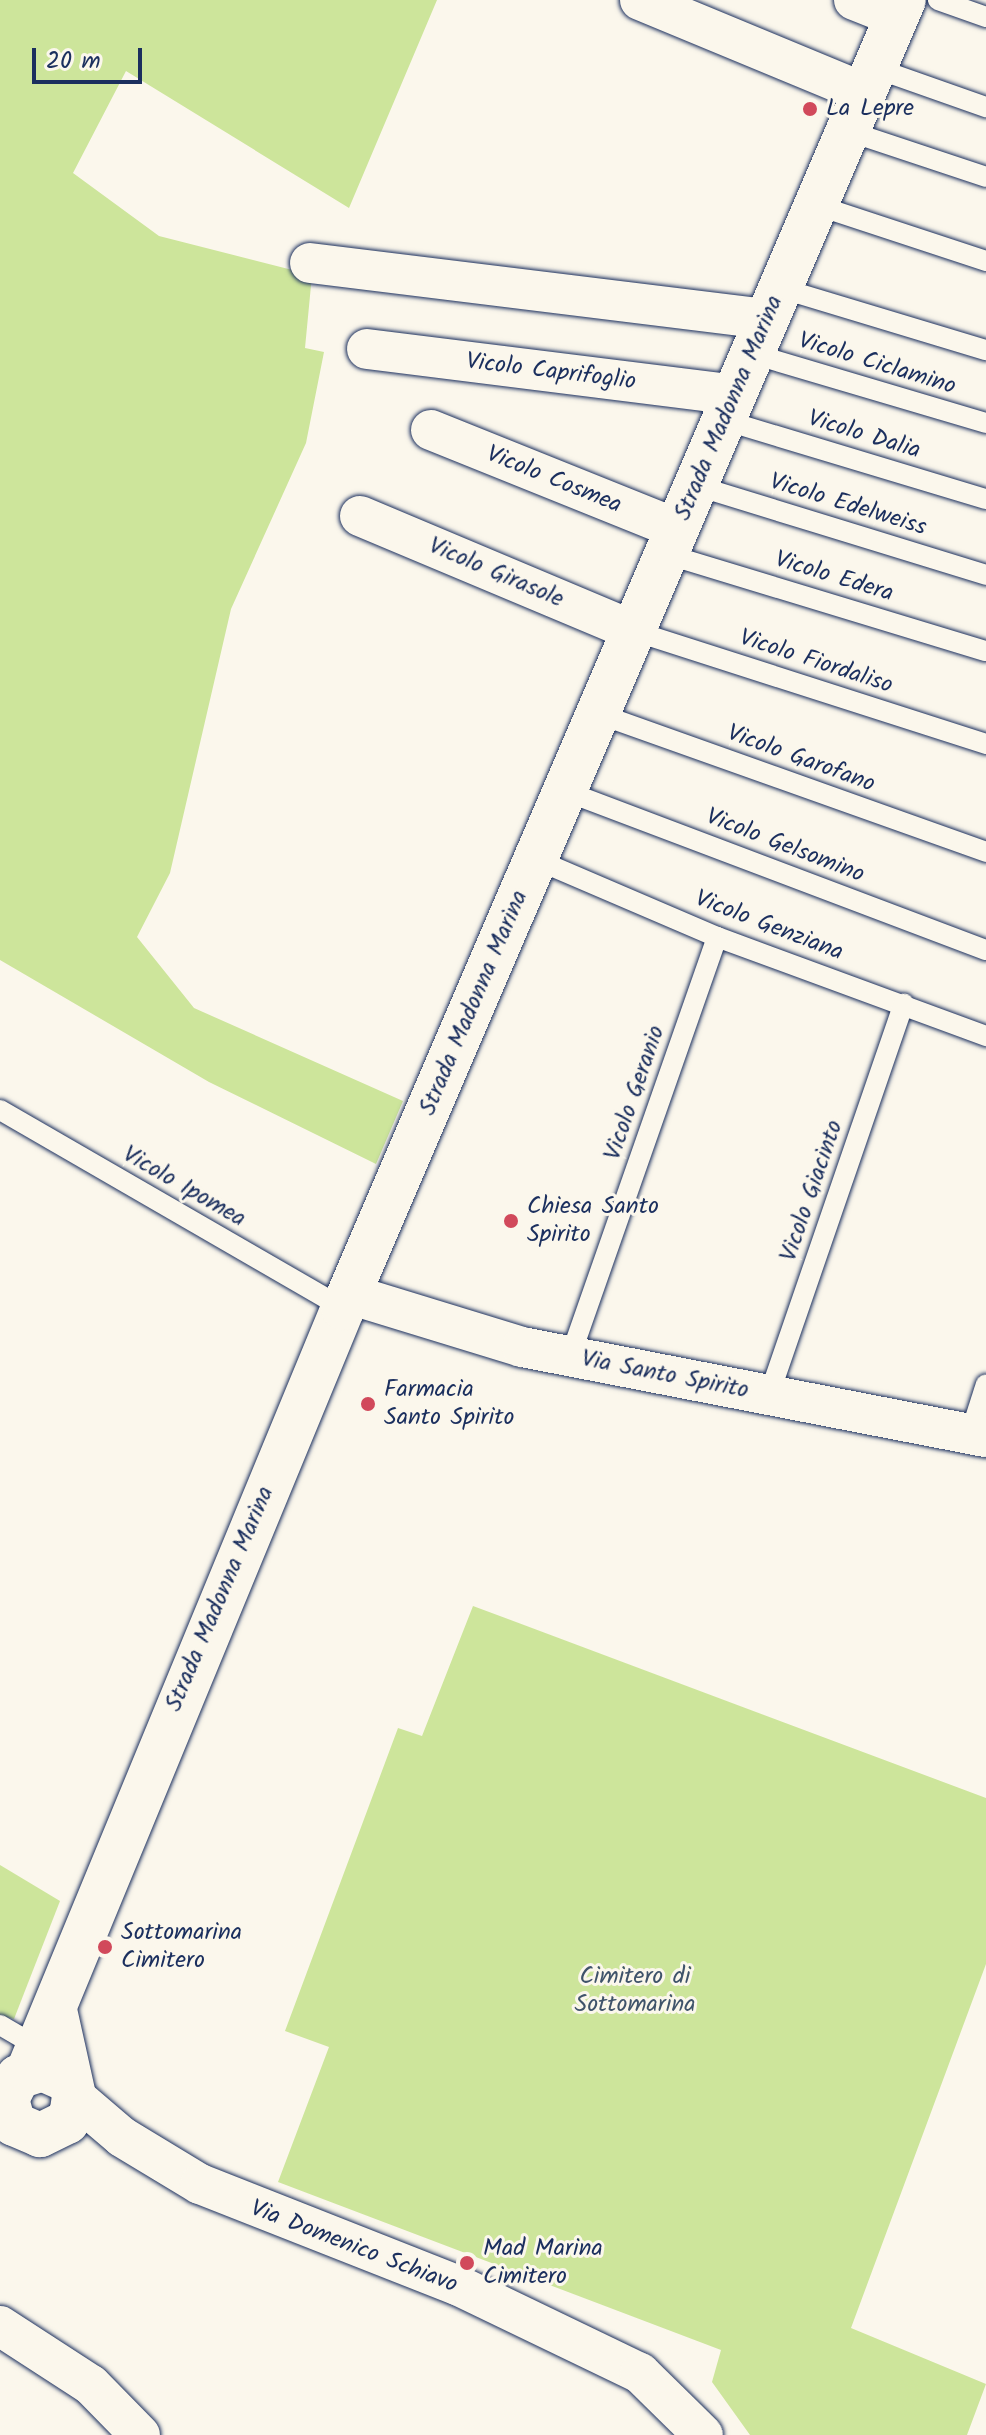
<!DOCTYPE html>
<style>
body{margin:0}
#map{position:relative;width:986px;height:2435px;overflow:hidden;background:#fbf7ec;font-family:Kalam,sans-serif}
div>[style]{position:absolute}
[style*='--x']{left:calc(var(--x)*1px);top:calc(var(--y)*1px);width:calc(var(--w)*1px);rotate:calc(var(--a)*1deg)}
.green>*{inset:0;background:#cde59b}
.roads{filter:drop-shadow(0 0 2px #1b2f5e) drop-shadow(0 0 2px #1b2f5e)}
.service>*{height:20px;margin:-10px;padding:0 10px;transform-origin:10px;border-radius:10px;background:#fbf7ec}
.minor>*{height:40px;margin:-20px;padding:0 20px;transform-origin:20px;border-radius:20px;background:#fbf7ec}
.tertiary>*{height:44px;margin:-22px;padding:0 22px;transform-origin:22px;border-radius:22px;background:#fbf7ec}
.dots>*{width:22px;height:22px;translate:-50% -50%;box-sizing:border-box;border:4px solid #fbf7ec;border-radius:50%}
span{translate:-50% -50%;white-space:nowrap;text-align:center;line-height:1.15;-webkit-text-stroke:6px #fbf7ec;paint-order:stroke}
.poi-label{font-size:24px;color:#1b2f5e}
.left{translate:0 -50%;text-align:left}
.street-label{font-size:24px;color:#1b2f5e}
.park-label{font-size:24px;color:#3f536a}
.scale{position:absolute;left:32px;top:48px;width:110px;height:36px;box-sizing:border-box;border:4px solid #1b2f5e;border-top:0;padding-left:10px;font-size:24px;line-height:28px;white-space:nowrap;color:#1b2f5e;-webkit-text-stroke:6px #fbf7ec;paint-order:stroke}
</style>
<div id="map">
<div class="green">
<div style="clip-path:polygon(0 0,437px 0,349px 208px,126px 71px,73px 173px,159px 236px,312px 275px,305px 348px,324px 352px,306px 443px,231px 609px,170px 873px,137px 937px,194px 1008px,403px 1101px,376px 1164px,209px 1082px,0 960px)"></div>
<div style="clip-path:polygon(473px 1606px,986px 1798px,986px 1964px,851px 2328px,986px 2384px,967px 2435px,750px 2435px,712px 2382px,721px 2350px,278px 2182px,329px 2047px,285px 2031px,398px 1728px,422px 1736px)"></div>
<div style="clip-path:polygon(0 1865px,60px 1901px,14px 2019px,0 2015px)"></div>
</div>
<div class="roads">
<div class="service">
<div style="--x:938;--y:0;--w:51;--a:19.5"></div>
<div style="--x:875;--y:68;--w:118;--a:19.4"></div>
<div style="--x:848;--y:131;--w:145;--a:18.4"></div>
<div style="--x:816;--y:205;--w:179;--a:18.2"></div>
<div style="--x:780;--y:288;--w:215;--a:16.8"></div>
<div style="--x:753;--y:354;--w:243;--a:16.5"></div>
<div style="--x:727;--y:421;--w:270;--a:16.8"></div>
<div style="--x:694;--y:485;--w:306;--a:17.1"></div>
<div style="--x:666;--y:554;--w:334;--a:16.9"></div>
<div style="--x:631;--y:630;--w:373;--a:17.8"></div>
<div style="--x:599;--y:714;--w:411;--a:19.6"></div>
<div style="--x:565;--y:791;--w:450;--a:20.7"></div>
<div style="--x:535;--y:859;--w:198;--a:23.2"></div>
<div style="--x:717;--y:937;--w:287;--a:20.2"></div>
<div style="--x:0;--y:1110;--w:396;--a:30"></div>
<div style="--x:570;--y:1357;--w:445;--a:-70.7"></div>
<div style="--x:769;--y:1395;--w:414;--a:-71"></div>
<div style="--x:970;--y:1434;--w:52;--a:-72.3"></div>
<div style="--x:0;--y:2025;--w:42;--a:30.3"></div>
</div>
<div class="minor">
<div style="--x:640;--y:0;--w:243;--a:22.5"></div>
<div style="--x:854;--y:0;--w:46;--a:21.6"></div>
<div style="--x:310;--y:263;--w:460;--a:7"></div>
<div style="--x:367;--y:349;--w:371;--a:7.1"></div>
<div style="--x:431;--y:430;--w:265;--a:21.9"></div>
<div style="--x:360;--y:516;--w:294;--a:22.8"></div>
<div style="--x:349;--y:1294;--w:181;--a:17"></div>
<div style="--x:522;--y:1347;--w:473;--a:11"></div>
<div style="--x:74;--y:2096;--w:63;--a:40.5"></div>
<div style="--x:122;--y:2137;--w:91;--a:31.1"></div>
<div style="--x:200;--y:2184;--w:276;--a:21.5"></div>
<div style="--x:457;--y:2285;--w:203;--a:25.7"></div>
<div style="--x:640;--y:2373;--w:88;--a:44.5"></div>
<div style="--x:0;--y:2326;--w:108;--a:33"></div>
<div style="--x:91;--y:2385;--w:70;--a:45.6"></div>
</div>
<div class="tertiary">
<div style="--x:55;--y:2010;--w:88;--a:77.5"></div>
<div style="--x:74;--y:2096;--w:15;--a:98"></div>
<div style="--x:72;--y:2111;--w:12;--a:114"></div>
<div style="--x:67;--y:2122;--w:30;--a:154"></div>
<div style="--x:40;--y:2135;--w:28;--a:-157"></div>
<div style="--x:14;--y:2124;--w:26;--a:-106"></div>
<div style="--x:7;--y:2099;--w:25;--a:-63"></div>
<div style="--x:18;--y:2077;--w:25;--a:-18"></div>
<div style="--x:42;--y:2069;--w:27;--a:24"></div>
<div style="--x:28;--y:2071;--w:825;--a:-67.57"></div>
<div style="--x:343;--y:1308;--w:1423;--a:-66.79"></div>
</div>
</div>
<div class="dots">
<div style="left:810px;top:109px;background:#d1495b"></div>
<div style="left:511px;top:1221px;background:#d1495b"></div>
<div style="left:368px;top:1404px;background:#d1495b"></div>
<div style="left:105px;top:1947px;background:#d1495b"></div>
<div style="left:467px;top:2263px;background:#d1495b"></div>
</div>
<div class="poi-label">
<span class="left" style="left:826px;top:109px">La Lepre</span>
<span class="left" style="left:527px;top:1221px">Chiesa Santo<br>Spirito</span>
<span class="left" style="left:384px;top:1404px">Farmacia<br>Santo Spirito</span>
<span class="left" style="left:121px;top:1947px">Sottomarina<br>Cimitero</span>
<span class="left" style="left:483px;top:2263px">Mad Marina<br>Cimitero</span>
</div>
<div class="street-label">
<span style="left:877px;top:364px;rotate:17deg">Vicolo Ciclamino</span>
<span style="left:551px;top:372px;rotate:7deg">Vicolo Caprifoglio</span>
<span style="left:729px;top:408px;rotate:-67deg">Strada Madonna Marina</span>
<span style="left:864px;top:435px;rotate:17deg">Vicolo Dalia</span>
<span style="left:554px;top:480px;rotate:22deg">Vicolo Cosmea</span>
<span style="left:848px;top:505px;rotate:17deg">Vicolo Edelweiss</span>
<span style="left:496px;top:573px;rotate:23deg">Vicolo Girasole</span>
<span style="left:834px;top:577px;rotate:17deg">Vicolo Edera</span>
<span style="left:816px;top:662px;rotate:18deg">Vicolo Fiordaliso</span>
<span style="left:801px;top:759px;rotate:20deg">Vicolo Garofano</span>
<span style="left:785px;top:846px;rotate:21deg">Vicolo Gelsomino</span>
<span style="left:769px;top:926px;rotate:21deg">Vicolo Genziana</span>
<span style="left:474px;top:1003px;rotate:-67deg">Strada Madonna Marina</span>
<span style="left:635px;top:1093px;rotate:-71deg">Vicolo Geranio</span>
<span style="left:184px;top:1187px;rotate:30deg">Vicolo Ipomea</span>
<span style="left:812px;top:1191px;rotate:-71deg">Vicolo Giacinto</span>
<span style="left:665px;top:1375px;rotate:11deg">Via Santo Spirito</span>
<span style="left:220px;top:1599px;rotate:-67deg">Strada Madonna Marina</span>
<span style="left:354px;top:2247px;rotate:21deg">Via Domenico Schiavo</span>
</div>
<div class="park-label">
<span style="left:635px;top:1991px">Cimitero di<br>Sottomarina</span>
</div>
<div class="scale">20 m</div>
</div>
